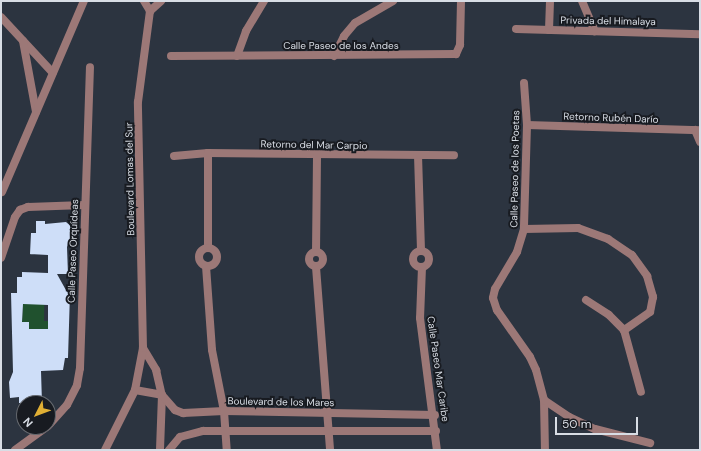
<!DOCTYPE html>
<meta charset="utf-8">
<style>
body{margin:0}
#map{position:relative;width:701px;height:451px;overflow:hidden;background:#2c3440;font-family:"DM Sans",sans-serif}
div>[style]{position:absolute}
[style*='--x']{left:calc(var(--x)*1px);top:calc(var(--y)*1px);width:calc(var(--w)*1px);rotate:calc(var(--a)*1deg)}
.green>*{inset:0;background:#20512e}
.building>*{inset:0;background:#cedef8}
.minor>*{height:8px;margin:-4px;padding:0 4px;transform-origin:4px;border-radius:4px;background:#9c7877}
.minor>.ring{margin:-4px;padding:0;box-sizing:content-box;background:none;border:8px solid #9c7877;border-radius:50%}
span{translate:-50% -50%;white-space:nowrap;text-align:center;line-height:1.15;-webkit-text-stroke:4px #181b21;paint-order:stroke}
.street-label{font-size:10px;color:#d8dde5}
.frame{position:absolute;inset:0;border:2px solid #d8dde5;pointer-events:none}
.north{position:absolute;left:16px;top:395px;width:40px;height:40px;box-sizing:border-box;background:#181b21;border:1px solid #65696f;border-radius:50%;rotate:228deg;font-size:11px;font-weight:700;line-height:16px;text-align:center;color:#d8dde5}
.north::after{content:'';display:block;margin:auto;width:14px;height:18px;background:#e0af34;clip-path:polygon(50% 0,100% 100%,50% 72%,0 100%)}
.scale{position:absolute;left:555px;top:417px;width:83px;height:18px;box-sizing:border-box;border:2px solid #d8dde5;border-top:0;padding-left:5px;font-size:12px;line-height:14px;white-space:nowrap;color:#d8dde5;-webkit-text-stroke:3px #181b21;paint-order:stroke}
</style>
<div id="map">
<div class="green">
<div style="clip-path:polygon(37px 273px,45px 273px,44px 321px,48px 321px,48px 330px,29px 329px,29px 322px,22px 322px,23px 304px)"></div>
</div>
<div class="building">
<div style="clip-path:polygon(evenodd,36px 221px,45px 221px,45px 224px,66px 222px,73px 228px,73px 239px,69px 239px,67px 247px,68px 274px,57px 274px,67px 292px,70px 293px,68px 358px,65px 358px,63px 370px,41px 371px,42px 403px,19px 403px,19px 397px,10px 398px,9px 382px,13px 372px,11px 293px,17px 293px,17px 277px,22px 277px,22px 272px,48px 273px,48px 255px,30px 254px,31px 233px,36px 233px,36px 221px,23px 304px,48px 305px,48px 329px,29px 329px,29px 322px,22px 322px,23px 304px)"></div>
</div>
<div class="minor">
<div style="--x:144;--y:1;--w:12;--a:59"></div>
<div style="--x:582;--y:1;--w:33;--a:67"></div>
<div style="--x:150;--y:11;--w:15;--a:-42"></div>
<div style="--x:1;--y:17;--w:76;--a:47.1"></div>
<div style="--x:516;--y:29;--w:184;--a:1.6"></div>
<div style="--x:549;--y:30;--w:29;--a:-88"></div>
<div style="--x:23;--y:41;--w:72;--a:79.6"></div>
<div style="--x:171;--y:56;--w:285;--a:-0.4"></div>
<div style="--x:456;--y:54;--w:10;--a:-66"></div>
<div style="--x:460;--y:45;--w:44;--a:-88.7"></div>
<div style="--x:237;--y:56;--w:27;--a:-70"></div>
<div style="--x:246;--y:31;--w:35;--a:-59"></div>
<div style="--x:334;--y:56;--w:22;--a:-63"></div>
<div style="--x:344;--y:36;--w:17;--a:-50"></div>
<div style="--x:355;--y:23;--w:44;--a:-30.1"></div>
<div style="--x:524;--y:83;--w:42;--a:85.9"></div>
<div style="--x:527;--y:125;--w:104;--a:91.7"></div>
<div style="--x:524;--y:229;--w:24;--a:107"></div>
<div style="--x:517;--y:252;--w:43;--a:120.7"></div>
<div style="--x:495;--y:289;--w:9;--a:103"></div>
<div style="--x:493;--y:298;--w:13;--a:72"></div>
<div style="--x:497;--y:310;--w:57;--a:54.9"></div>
<div style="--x:530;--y:357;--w:14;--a:65"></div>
<div style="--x:536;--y:370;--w:31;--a:75"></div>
<div style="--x:544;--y:400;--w:50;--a:88.9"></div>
<div style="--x:527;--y:125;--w:173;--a:1.7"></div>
<div style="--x:695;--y:130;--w:13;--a:67"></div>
<div style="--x:418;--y:155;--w:96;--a:88.2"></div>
<div style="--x:174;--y:156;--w:34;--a:-5"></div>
<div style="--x:208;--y:153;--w:246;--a:0.5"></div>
<div style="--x:2;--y:192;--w:208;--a:-66.8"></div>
<div style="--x:524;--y:229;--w:54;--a:-1.1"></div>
<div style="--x:578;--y:228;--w:32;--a:20"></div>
<div style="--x:608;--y:239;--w:29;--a:34"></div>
<div style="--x:632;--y:255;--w:26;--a:54"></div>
<div style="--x:647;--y:276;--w:22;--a:74"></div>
<div style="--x:653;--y:297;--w:15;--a:101"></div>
<div style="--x:650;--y:312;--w:32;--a:145"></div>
<div style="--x:208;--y:248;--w:95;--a:-90"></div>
<div class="ring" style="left:199px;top:248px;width:10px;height:10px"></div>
<div class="ring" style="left:413px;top:251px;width:8px;height:8px"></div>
<div class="ring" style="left:309px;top:252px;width:6px;height:6px"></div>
<div style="--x:316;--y:252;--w:97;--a:-89.4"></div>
<div style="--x:1;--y:258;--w:43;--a:-71.1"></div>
<div style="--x:15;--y:217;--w:9;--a:-54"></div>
<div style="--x:20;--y:210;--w:9;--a:-21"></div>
<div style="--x:28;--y:207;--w:56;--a:-2"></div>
<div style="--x:206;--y:266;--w:84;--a:85.9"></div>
<div style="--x:212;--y:350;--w:62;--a:78.9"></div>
<div style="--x:224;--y:411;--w:39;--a:86"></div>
<div style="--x:316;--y:267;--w:184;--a:85.6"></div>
<div style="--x:422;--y:267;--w:51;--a:92.2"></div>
<div style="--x:420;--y:318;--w:133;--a:82.7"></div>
<div style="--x:586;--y:300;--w:27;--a:33"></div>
<div style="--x:609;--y:315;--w:21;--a:45"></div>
<div style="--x:624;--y:330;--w:64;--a:74.7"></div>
<div style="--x:143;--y:348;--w:26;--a:59"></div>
<div style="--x:156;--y:370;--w:26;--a:77"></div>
<div style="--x:162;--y:395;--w:55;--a:92.1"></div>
<div style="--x:135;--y:390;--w:27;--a:10"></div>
<div style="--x:162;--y:395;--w:20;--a:49"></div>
<div style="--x:175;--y:410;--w:9;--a:21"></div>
<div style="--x:183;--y:413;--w:41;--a:-2.8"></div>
<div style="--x:224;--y:411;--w:211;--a:1.1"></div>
<div style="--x:544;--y:400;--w:30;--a:34"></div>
<div style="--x:569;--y:417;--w:29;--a:25"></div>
<div style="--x:595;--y:429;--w:57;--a:14.3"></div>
<div style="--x:48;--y:426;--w:28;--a:-48"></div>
<div style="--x:67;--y:405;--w:22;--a:-63"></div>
<div style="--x:77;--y:385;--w:17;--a:-80"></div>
<div style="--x:80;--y:368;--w:301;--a:-88.1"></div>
<div style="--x:15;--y:450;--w:39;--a:-36"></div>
<div style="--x:105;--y:450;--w:67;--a:-63.4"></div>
<div style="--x:135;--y:390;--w:43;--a:-79.2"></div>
<div style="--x:143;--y:348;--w:246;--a:-91.2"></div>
<div style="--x:138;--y:102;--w:92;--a:-82.5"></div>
<div style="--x:169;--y:450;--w:17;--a:-50"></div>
<div style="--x:180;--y:437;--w:24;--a:-15"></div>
<div style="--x:203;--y:431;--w:233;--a:0"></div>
</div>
<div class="street-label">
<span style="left:608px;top:21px;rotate:1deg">Privada del Himalaya</span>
<span style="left:341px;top:46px">Calle Paseo de los Andes</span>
<span style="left:611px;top:118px;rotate:2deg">Retorno Rubén Darío</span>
<span style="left:314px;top:145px;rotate:1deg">Retorno del Mar Carpio</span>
<span style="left:515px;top:169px;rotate:-89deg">Calle Paseo de los Poetas</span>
<span style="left:130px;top:179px;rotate:-91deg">Boulevard Lomas del Sur</span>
<span style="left:73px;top:251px;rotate:-88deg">Calle Paseo Orquídeas</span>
<span style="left:438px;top:369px;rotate:82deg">Calle Paseo Mar Caribe</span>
<span style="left:281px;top:402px;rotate:1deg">Boulevard de los Mares</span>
</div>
<div class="frame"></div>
<div class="north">N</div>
<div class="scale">50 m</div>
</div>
